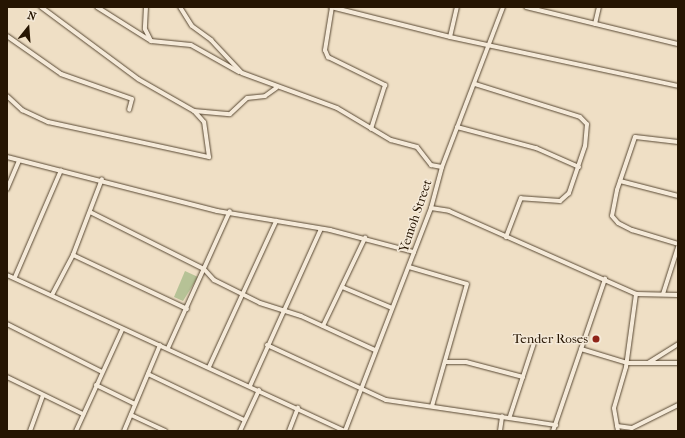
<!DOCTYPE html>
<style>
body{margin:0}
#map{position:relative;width:685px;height:438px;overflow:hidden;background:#efdfc5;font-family:"IM FELL French Canon",serif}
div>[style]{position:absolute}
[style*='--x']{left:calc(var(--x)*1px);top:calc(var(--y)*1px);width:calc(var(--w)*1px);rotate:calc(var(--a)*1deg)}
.green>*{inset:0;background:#b6c296}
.roads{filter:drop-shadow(0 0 1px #584833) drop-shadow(0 0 1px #584833)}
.street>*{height:4px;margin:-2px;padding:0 2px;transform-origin:2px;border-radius:2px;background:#f5ead9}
.dots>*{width:11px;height:11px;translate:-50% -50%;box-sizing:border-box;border:2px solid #f5ead9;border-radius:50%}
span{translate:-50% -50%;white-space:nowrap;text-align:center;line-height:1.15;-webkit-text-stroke:3px #f5ead9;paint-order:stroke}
.street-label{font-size:13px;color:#261502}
.poi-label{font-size:13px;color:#261502}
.right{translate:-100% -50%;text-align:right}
.frame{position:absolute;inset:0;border:8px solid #261502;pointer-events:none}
.north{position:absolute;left:8px;top:8px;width:40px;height:40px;-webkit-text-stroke:3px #f5ead9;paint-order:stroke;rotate:17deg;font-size:11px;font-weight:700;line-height:16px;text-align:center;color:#261502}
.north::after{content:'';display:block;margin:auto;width:14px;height:18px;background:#261502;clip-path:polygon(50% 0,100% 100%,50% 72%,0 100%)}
</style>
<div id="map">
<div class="green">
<div style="clip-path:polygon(185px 271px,198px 277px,183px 301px,174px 297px)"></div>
</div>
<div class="roads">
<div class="street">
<div style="--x:97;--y:7;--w:64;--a:32.2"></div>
<div style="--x:151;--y:41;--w:40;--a:5.7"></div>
<div style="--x:191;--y:45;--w:55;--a:29.4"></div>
<div style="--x:146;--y:7;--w:22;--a:93"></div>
<div style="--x:145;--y:29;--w:13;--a:63"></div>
<div style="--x:180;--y:7;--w:22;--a:58"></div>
<div style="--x:192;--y:26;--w:24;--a:36"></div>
<div style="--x:211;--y:40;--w:45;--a:46.8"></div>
<div style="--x:242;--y:73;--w:101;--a:20.2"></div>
<div style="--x:337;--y:108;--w:63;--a:30.7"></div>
<div style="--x:391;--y:140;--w:27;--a:15"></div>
<div style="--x:417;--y:147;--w:23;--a:52"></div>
<div style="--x:431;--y:165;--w:11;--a:10"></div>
<div style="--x:331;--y:7;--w:123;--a:14.1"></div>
<div style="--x:450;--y:37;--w:233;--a:12.1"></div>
<div style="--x:332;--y:7;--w:44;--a:99.2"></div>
<div style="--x:325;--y:50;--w:8;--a:67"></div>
<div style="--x:328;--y:57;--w:64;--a:26.2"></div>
<div style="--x:385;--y:85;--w:46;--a:107.7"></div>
<div style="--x:526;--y:7;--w:156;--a:13.7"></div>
<div style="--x:595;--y:24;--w:17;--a:-77"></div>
<div style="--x:7;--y:36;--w:66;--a:35.1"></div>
<div style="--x:61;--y:74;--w:75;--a:19.4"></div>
<div style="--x:132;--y:99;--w:11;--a:105"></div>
<div style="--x:450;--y:37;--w:31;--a:-77"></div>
<div style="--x:475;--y:84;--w:110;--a:17.4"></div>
<div style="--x:580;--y:117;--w:10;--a:45"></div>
<div style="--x:587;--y:124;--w:22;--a:95"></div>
<div style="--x:585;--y:146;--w:50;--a:108.8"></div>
<div style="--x:569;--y:193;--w:12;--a:138"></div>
<div style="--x:560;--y:201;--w:39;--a:-176"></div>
<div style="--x:521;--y:198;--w:42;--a:111"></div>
<div style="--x:7;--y:96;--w:21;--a:43"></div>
<div style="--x:22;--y:110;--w:29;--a:25"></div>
<div style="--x:48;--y:122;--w:165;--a:12.3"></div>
<div style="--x:209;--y:157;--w:35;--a:-98"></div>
<div style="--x:204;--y:122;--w:15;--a:-132"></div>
<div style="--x:194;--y:111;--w:64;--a:-150.3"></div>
<div style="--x:138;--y:79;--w:121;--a:-143.4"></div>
<div style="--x:194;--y:111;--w:36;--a:5"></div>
<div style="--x:230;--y:114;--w:23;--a:-43"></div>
<div style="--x:247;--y:98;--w:18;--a:-6"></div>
<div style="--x:265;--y:96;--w:14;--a:-36"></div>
<div style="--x:457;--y:127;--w:82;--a:14.9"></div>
<div style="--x:536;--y:148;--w:47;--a:23.8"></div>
<div style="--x:678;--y:142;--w:43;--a:-173.4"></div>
<div style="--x:635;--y:137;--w:56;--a:108.8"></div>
<div style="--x:617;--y:190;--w:26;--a:101"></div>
<div style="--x:612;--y:216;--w:9;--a:49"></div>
<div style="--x:618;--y:223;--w:16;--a:27"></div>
<div style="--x:632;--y:230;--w:48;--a:16.9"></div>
<div style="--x:7;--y:157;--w:217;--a:14.4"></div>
<div style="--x:217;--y:211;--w:115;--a:9.5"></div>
<div style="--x:330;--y:230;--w:87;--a:14.7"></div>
<div style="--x:620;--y:181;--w:60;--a:14.5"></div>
<div style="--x:7;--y:189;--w:30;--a:-67"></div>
<div style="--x:431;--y:208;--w:18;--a:9"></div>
<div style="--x:449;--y:211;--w:205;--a:23.9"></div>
<div style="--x:636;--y:294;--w:42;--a:1.4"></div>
<div style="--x:90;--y:212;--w:127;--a:26.6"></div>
<div style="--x:204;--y:269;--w:15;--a:48"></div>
<div style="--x:214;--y:280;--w:51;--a:26.6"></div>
<div style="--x:260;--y:303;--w:43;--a:17.6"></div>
<div style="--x:301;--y:316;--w:81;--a:24.7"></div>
<div style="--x:73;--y:255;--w:126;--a:25.3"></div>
<div style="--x:409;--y:267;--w:60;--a:16.3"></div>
<div style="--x:467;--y:284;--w:127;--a:106"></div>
<div style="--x:7;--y:275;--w:372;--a:24.8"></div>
<div style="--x:15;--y:277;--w:116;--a:-66.7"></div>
<div style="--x:342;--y:287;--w:54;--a:22.8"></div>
<div style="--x:663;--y:294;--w:49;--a:-72.3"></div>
<div style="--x:52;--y:295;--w:45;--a:-62.3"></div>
<div style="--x:73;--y:255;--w:81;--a:-69.1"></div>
<div style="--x:7;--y:324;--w:106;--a:26.8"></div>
<div style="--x:323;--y:326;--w:98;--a:-64.5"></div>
<div style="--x:267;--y:345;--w:131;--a:24.8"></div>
<div style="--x:386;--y:400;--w:172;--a:8.4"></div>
<div style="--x:168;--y:348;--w:150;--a:-65.7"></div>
<div style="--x:581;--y:349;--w:48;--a:16.9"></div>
<div style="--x:627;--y:363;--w:51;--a:0"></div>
<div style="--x:445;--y:362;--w:21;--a:0"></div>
<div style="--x:466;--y:362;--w:59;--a:14.7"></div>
<div style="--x:648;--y:363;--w:36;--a:-32"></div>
<div style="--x:209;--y:367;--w:161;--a:-65.3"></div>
<div style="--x:148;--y:374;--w:106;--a:25.6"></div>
<div style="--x:7;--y:377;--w:85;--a:26"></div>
<div style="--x:96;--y:385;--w:43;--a:26"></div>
<div style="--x:250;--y:386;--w:172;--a:-65.7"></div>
<div style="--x:131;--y:415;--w:38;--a:25"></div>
<div style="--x:510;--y:416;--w:77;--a:-71.8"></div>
<div style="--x:617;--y:426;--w:15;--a:8"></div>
<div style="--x:632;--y:428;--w:51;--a:-26.6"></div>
<div style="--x:30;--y:431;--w:38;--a:-70"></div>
<div style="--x:76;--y:431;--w:111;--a:-65.5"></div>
<div style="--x:124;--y:431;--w:93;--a:-67.3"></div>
<div style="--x:240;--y:431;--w:45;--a:-65.1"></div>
<div style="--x:289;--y:431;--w:25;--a:-69"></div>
<div style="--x:345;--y:431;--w:239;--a:-68.9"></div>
<div style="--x:431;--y:208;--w:42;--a:-75"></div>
<div style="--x:442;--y:167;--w:171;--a:-69.1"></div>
<div style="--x:500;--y:431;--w:15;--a:-82"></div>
<div style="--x:553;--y:431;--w:161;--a:-71.1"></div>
<div style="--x:618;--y:431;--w:23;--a:-100"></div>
<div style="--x:614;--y:408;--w:43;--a:-73.7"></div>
<div style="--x:626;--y:367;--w:74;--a:-82.2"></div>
</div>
</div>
<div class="dots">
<div style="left:596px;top:339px;background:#8f2418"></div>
</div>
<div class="street-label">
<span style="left:416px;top:216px;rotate:-71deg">Yemoh Street</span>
</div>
<div class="poi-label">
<span class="right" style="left:588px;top:339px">Tender Roses</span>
</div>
<div class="frame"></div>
<div class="north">N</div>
</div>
